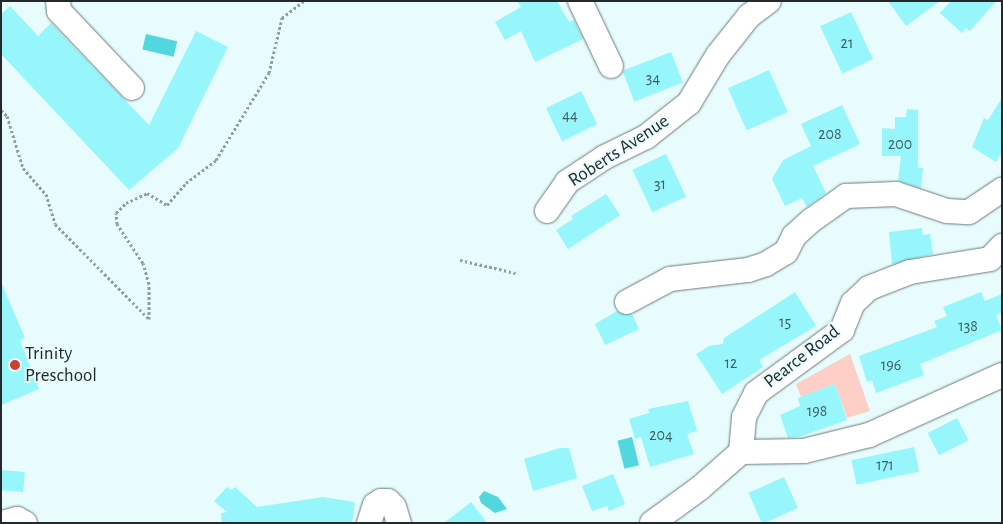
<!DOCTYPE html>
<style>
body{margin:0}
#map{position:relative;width:1003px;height:524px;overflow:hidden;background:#e9fcfd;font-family:"Alegreya Sans",sans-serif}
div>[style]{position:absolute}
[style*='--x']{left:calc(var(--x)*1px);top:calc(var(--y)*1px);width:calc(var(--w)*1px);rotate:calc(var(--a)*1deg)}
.green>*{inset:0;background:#fdcec5}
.water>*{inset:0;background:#52d7de;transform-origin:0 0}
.building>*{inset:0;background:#96f6fb;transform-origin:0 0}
.path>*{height:3px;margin-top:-1.5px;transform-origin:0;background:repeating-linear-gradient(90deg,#919e9f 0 2.5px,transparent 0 5px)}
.roads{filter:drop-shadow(0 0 1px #697a7b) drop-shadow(0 0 1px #697a7b)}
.minor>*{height:24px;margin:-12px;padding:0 12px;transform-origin:12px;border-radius:12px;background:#fff}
.dots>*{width:14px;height:14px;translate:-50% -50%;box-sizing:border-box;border:2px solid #e9fcfd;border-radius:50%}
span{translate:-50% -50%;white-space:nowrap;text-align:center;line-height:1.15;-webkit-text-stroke:4px #e9fcfd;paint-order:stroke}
.number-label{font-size:16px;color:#405d5f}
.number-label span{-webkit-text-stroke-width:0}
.street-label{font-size:19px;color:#242a2b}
.poi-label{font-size:19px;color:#242a2b}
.left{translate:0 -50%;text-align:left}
.frame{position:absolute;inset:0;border:2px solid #242a2b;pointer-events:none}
</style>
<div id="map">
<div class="green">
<div style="clip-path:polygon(850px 354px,870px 411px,847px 418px,835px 384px,801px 397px,796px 384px)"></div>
</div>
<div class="water">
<div style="left:146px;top:34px;width:32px;height:16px;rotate:13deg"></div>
<div style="left:632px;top:437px;width:29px;height:15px;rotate:76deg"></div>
<div style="clip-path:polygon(484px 491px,498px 497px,507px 509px,495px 513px,481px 503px,479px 497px)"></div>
</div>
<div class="building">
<div style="clip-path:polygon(517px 1px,557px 1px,569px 22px,574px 20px,583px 39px,535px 62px,521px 31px,505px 40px,495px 22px,521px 7px)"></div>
<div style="clip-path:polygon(888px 1px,940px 1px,906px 26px)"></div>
<div style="clip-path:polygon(951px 1px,996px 1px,970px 31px,966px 28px,962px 33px,940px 13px)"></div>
<div style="clip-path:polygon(10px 6px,38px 36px,51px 23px,149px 125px,196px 31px,228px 47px,178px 148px,129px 190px,1px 54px,1px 14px)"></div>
<div style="left:851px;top:12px;width:52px;height:34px;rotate:65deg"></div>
<div style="left:671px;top:52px;width:33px;height:52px;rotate:69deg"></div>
<div style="left:769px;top:70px;width:46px;height:45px;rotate:66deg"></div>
<div style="left:581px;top:91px;width:37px;height:39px;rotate:64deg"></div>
<div style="clip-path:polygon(1002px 98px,1002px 152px,996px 162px,972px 147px,984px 118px,988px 120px)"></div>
<div style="clip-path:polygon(842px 105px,860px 144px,813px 166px,826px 193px,807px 207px,802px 198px,785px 206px,772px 179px,783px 160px,811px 146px,801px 124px)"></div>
<div style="clip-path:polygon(907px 109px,918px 110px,918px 168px,923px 168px,921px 188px,898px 181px,901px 156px,882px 156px,882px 128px,895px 129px,895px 117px,906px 117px)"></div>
<div style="left:666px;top:154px;width:47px;height:37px;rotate:65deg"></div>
<div style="clip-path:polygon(606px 194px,620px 215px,568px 249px,556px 230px,573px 219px,571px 216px)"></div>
<div style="clip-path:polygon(922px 228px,923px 235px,930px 234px,933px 254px,892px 264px,889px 232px)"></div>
<div style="clip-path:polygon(1px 282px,25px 338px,20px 341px,39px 389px,1px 405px)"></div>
<div style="clip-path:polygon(795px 292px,816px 326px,759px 360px,763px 367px,722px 394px,696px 354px,709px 346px,723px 344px,724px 338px)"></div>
<div style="clip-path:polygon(981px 292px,985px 301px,1002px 294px,1002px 313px,996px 315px,1002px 330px,920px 364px,924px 375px,876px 393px,872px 380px,867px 382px,859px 356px,937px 327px,934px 321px,947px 316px,943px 307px)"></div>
<div style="clip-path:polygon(617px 311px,632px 314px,639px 329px,605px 345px,595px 324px)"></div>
<div style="clip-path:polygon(835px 384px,847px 420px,799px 437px,788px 438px,780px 415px,800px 406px,798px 398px)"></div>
<div style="clip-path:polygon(688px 401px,697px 431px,687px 434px,694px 454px,650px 467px,641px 437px,635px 439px,629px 419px,649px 413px,648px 409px)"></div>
<div style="left:957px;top:418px;width:25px;height:33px;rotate:63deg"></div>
<div style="left:914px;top:447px;width:25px;height:64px;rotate:78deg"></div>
<div style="clip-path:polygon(560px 448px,569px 448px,577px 478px,533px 491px,524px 459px)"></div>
<div style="left:1px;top:470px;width:24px;height:20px;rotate:5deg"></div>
<div style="clip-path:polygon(613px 474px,625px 504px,609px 511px,607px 506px,592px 511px,582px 486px)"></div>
<div style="left:784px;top:477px;width:34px;height:39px;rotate:66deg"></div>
<div style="clip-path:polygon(227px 487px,231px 490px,235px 487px,257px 507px,323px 497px,355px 502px,352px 523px,222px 523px,221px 513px,227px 512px,214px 501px)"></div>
<div style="clip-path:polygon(471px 502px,487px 523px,444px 523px)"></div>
</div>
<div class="path">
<div style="--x:1;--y:110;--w:8;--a:45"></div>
<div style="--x:7;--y:116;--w:54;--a:72.9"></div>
<div style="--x:23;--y:168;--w:35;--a:49"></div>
<div style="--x:46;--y:194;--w:31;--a:73"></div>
<div style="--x:55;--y:224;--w:134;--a:45.3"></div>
<div style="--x:149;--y:319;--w:35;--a:-90"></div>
<div style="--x:149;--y:284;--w:22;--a:-106"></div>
<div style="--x:143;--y:263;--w:47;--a:-123.7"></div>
<div style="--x:117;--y:224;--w:11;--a:-95"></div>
<div style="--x:116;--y:213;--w:14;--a:-45"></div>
<div style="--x:126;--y:203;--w:23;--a:-25"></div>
<div style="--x:147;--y:193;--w:23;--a:31"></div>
<div style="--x:167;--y:205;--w:29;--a:-49"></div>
<div style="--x:186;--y:183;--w:38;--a:-37"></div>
<div style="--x:216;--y:160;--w:102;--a:-58.7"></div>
<div style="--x:269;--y:73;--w:57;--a:-76.7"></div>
<div style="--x:282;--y:18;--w:28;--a:-38"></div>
<div style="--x:460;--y:260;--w:57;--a:13.1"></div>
</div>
<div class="roads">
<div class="minor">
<div style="--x:58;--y:1;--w:10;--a:84"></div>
<div style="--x:59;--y:11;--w:106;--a:46.5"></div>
<div style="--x:580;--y:1;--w:72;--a:64.5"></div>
<div style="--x:547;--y:211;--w:35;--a:-55"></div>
<div style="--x:567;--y:182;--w:45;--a:-33.3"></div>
<div style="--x:605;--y:157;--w:46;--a:-26"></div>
<div style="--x:646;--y:137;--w:55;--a:-38.3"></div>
<div style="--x:689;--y:103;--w:56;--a:-58.9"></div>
<div style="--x:718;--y:55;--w:50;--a:-51.5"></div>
<div style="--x:749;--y:16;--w:25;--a:-37"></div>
<div style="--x:627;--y:302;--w:49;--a:-28.1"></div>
<div style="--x:670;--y:279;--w:79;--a:-6.6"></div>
<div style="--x:748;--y:270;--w:19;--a:-18"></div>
<div style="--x:766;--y:264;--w:23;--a:-31"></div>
<div style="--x:786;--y:252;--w:18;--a:-63"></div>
<div style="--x:794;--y:236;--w:24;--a:-42"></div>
<div style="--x:812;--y:220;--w:42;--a:-35.2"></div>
<div style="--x:846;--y:196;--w:50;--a:-2.3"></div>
<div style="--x:896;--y:194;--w:54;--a:18.4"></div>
<div style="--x:947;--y:211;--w:22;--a:3"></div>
<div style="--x:969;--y:212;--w:40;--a:-34"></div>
<div style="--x:741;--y:452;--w:35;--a:-85"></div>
<div style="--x:744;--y:417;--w:27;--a:-63"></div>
<div style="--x:756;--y:393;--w:107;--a:-36.2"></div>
<div style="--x:842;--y:330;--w:29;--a:-68"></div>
<div style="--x:853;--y:303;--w:22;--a:-43"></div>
<div style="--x:869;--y:288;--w:44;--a:-21.3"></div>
<div style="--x:910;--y:272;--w:81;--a:-9.2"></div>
<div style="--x:990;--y:259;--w:18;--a:-47"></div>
<div style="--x:2;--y:523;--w:16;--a:-15"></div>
<div style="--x:17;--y:519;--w:9;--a:27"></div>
<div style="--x:369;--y:523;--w:19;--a:-72"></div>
<div style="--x:375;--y:505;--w:7;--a:-34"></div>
<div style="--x:381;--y:501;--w:7;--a:0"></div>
<div style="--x:388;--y:501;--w:8;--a:45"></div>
<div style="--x:394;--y:507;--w:17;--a:73"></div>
<div style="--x:652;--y:523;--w:59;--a:-36.1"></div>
<div style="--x:700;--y:488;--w:55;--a:-41.3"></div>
<div style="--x:741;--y:452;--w:63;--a:-0.9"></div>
<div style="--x:804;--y:451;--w:67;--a:-13.8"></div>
<div style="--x:869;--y:435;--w:146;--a:-24.3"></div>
</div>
</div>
<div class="dots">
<div style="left:15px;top:365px;background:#cd412d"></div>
</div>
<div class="number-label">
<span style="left:847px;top:43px">21</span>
<span style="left:653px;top:78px">34</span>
<span style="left:570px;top:115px">44</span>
<span style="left:830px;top:134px">208</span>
<span style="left:900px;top:144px">200</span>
<span style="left:660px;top:184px">31</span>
<span style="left:785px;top:322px">15</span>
<span style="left:968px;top:326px">138</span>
<span style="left:731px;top:363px">12</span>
<span style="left:891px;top:365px">196</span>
<span style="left:817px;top:411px">198</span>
<span style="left:661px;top:435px">204</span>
<span style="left:885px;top:465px">171</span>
</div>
<div class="street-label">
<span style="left:619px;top:151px;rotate:-33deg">Roberts Avenue</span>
<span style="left:802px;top:357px;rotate:-38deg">Pearce Road</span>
</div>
<div class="poi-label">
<span class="left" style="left:25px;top:365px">Trinity<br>Preschool</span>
</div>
<div class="frame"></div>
</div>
